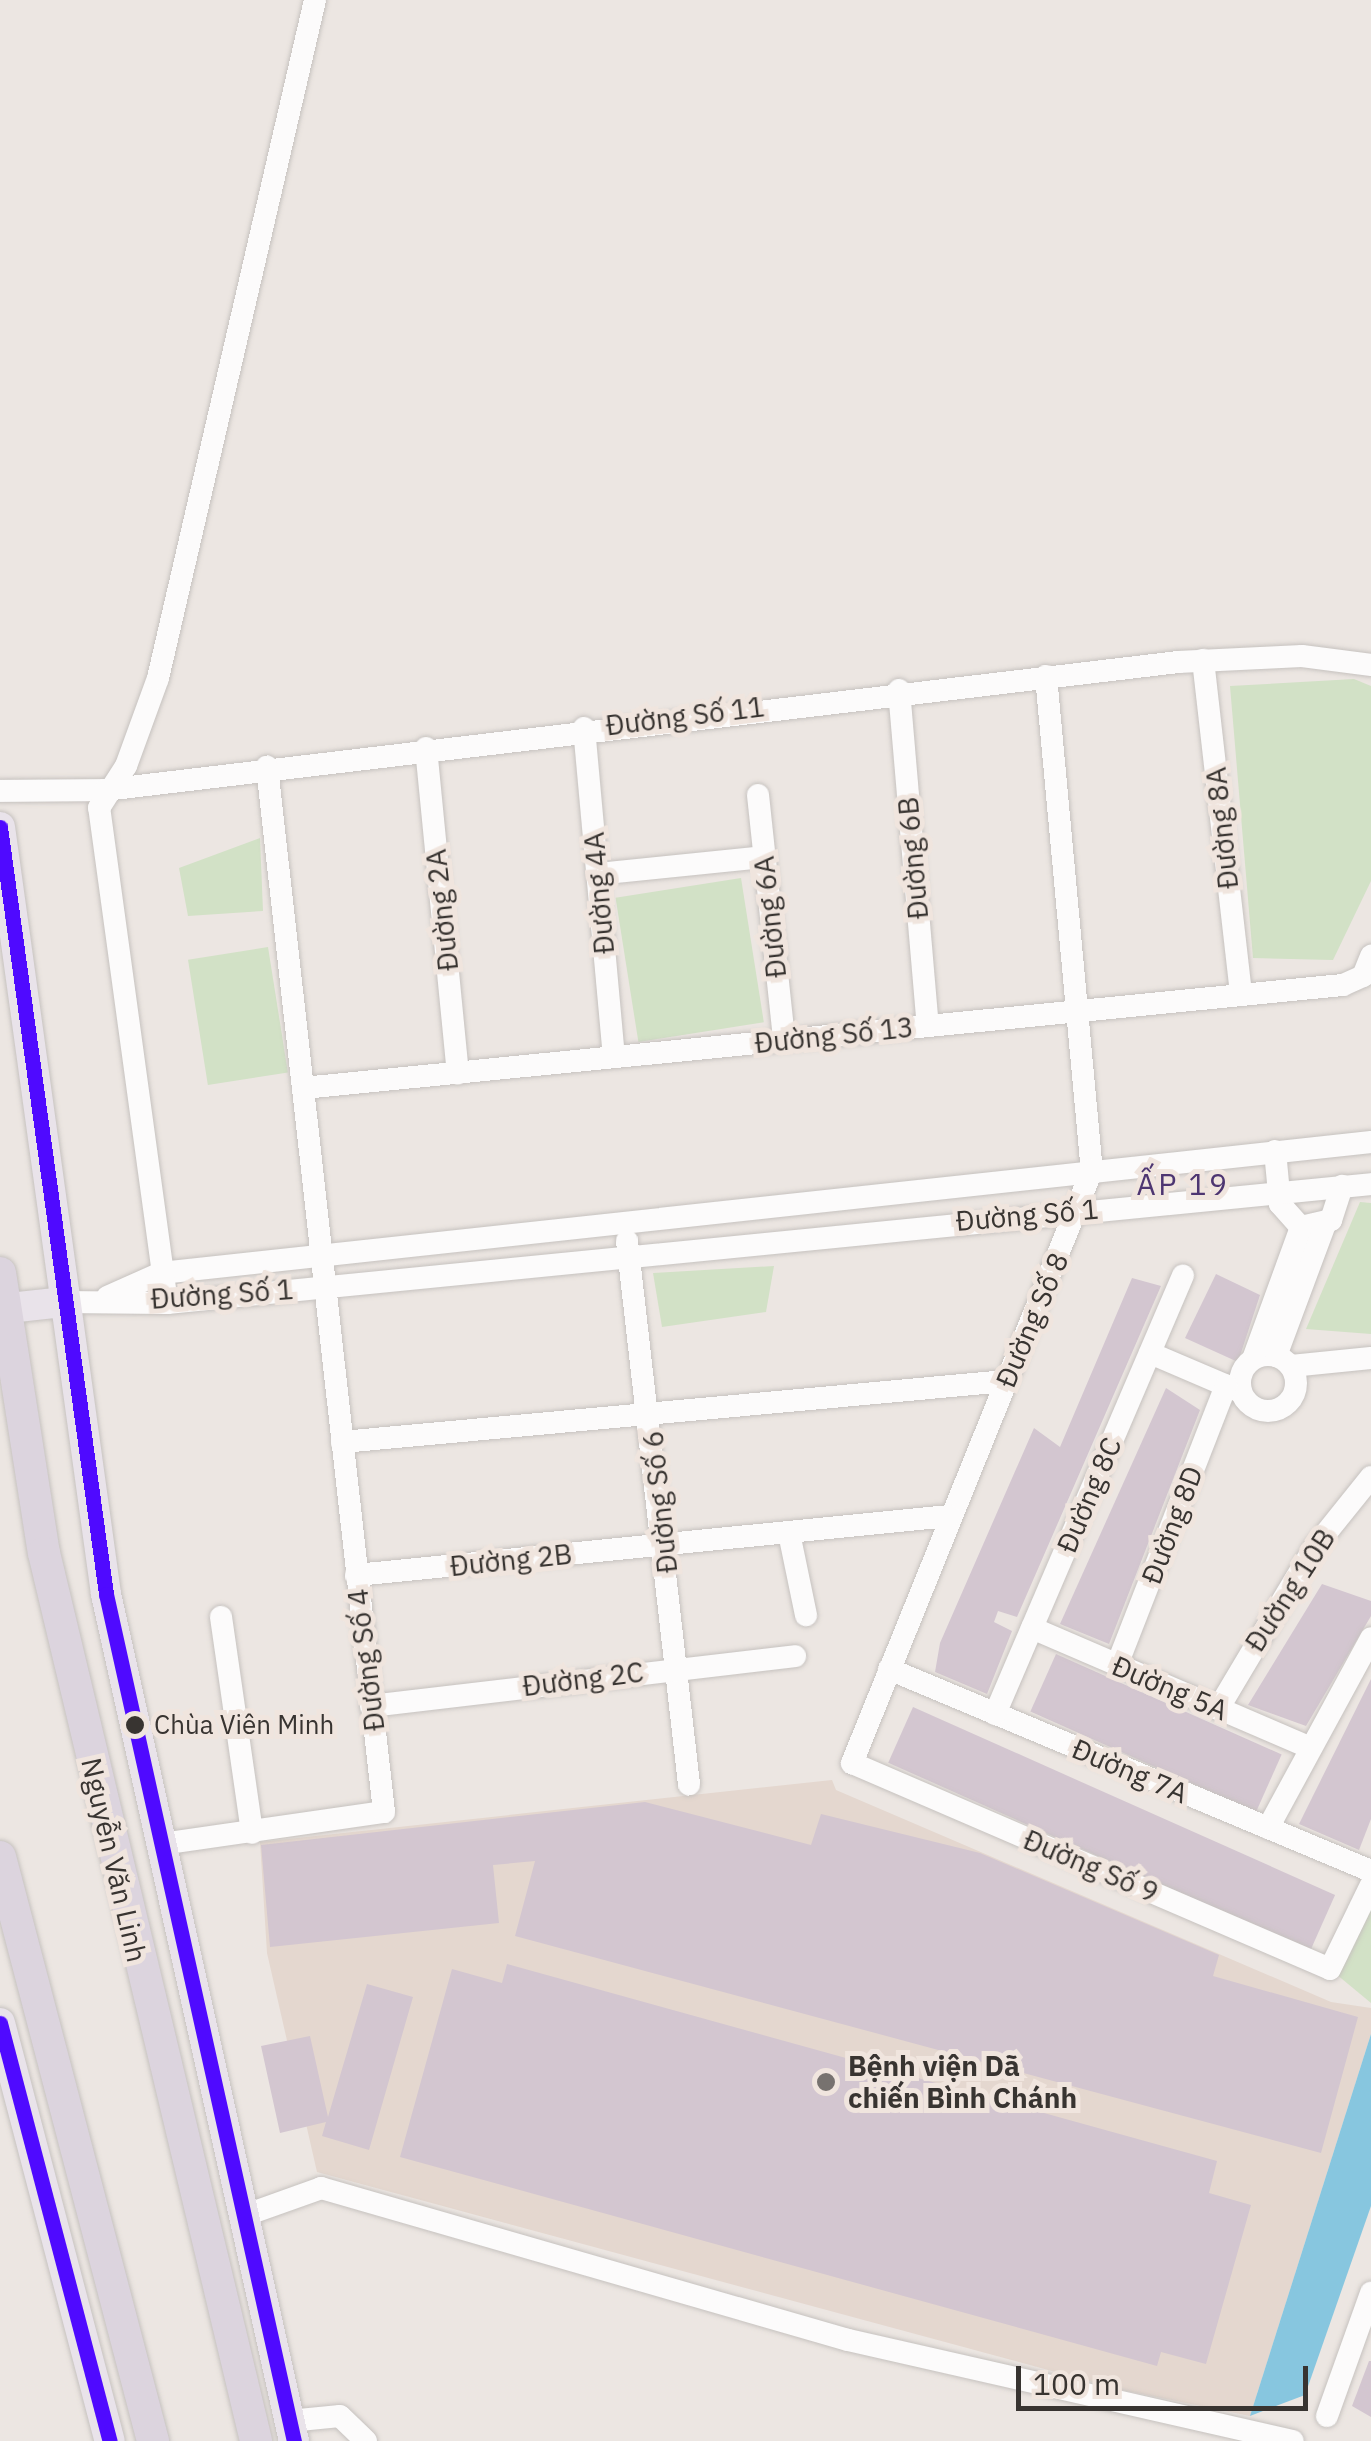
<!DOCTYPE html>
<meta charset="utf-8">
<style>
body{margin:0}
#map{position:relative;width:1371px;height:2441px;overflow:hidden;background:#ece6e2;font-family:"IBM Plex Sans",sans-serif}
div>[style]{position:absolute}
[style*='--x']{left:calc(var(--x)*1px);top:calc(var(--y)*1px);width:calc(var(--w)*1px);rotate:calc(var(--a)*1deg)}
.built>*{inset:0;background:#e4d7cf}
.green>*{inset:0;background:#d2e1c6;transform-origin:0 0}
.water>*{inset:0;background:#87c6df}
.building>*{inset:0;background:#d3c6d0;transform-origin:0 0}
.roads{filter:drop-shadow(0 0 2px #c6c2bf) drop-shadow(0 0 2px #c6c2bf)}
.minor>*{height:22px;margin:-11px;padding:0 11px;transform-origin:11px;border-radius:11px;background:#fcfbfb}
.minor>.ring{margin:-11px;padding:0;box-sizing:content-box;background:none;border:22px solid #fcfbfb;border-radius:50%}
.major>*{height:30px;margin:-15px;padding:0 15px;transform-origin:15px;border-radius:15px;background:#e9e3ea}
.highway>*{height:32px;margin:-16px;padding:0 16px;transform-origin:16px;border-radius:16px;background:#dcd4de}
.bus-1>*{height:15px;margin:-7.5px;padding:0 7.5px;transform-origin:7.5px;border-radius:7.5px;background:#4f0aff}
.dots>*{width:28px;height:28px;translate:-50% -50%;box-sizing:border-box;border:5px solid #f0e5de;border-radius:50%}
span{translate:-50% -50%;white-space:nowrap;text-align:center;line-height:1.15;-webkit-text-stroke:10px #f0e5de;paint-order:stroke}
.bus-label{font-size:26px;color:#383431}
.left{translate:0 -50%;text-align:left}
.street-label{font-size:28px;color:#383431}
.poi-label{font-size:28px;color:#383431;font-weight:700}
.neighbourhood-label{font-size:30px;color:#4d3571;letter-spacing:2.5px}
.scale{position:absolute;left:1016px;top:2366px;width:292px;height:45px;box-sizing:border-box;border:5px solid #383431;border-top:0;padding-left:12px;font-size:30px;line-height:35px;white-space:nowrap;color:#383431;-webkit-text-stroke:8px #f0e5de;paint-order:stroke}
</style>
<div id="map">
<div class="built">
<div style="clip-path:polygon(832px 1780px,836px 1790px,1331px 2002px,1371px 2008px,1371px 2034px,1250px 2416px,1122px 2390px,317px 2172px,267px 1953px,260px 1842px)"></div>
</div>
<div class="green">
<div style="clip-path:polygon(1354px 679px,1371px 686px,1371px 881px,1333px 960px,1253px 958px,1230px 686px)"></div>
<div style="clip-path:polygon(260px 838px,263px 911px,188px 916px,179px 868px)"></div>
<div style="left:741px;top:878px;width:146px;height:127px;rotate:81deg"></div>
<div style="left:268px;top:947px;width:127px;height:81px;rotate:81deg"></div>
<div style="clip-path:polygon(1360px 1202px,1371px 1203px,1371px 1334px,1306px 1329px)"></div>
<div style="clip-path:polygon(774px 1266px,766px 1312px,662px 1327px,653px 1273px)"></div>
<div style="clip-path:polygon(1371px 1884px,1371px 2003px,1330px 1969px)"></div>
</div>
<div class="water">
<div style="clip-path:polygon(1371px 2034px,1371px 2206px,1305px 2395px,1250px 2416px)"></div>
</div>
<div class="building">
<div style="clip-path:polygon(1216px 1274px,1260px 1295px,1238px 1362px,1185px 1338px)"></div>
<div style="clip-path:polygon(1132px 1278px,1161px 1286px,1017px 1617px,998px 1611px,994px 1622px,1012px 1631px,987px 1694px,935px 1672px,940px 1643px,1034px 1428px,1060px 1447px)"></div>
<div style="clip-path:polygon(1166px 1388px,1200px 1410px,1109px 1644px,1060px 1624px)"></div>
<div style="clip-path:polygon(1322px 1584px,1371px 1601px,1371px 1616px,1306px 1726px,1248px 1705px)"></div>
<div style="left:1056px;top:1654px;width:247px;height:63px;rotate:24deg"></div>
<div style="clip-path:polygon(1371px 1679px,1371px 1819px,1359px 1850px,1299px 1824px)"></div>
<div style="left:913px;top:1707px;width:462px;height:61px;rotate:24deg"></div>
<div style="clip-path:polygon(645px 1802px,811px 1845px,821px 1814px,980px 1853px,1219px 1955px,1213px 1976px,1358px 2017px,1321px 2153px,515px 1936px,535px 1861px,493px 1865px,499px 1923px,270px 1947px,261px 1845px)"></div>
<div style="clip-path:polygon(507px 1964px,1217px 2161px,1209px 2193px,1251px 2205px,1206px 2364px,1161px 2352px,1157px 2366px,400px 2157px,452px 1969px,502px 1983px)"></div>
<div style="clip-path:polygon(367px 1984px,413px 1997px,369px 2150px,322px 2136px,326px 2122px,280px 2133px,261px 2046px,310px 2036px,328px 2117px)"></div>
<div style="clip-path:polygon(1369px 2361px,1371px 2361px,1371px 2417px,1352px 2406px)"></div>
</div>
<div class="roads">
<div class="minor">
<div style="--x:1203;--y:660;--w:337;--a:83.5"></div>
<div style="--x:1046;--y:676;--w:496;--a:84.7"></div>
<div style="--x:1092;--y:1170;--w:640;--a:112.03"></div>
<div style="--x:852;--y:1763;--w:520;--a:23.31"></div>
<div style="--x:1330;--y:1969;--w:93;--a:-64"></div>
<div style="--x:899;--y:690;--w:337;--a:85.1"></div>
<div style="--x:584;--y:728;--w:330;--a:84.8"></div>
<div style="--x:426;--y:748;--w:327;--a:84.4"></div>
<div style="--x:0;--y:791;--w:105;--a:-0.5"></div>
<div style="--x:105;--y:790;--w:1081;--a:-6.8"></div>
<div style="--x:1178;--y:662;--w:124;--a:-2.8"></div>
<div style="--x:1302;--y:656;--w:70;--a:7.4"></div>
<div style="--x:758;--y:795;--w:246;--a:83.9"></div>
<div style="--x:597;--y:874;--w:168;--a:-5.8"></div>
<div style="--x:303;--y:1088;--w:1045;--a:-5.66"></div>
<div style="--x:1343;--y:985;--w:22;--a:-24"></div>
<div style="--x:1363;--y:976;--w:22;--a:-68"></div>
<div style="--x:1275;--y:1151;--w:53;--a:84.6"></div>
<div style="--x:1280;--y:1204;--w:31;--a:48"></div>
<div style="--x:1301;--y:1227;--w:31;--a:-13"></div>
<div style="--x:1331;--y:1220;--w:36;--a:-72"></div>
<div style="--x:627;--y:1241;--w:547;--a:83.49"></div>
<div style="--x:107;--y:1297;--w:59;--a:-24"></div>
<div style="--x:161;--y:1273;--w:1217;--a:-6.18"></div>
<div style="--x:63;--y:1302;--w:104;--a:0.6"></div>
<div style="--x:167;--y:1303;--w:1210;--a:-5.64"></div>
<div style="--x:167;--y:1303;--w:500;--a:-97.8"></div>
<div style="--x:99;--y:808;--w:50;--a:-57.3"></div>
<div style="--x:126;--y:766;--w:94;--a:-70"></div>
<div style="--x:158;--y:678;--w:696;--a:-76.96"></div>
<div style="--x:1150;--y:1353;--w:97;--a:23.1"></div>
<div class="ring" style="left:1240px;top:1355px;width:34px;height:34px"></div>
<div style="--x:1276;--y:1356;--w:138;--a:-69.6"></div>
<div style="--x:1253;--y:1359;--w:140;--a:-70"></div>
<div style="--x:1291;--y:1366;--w:80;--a:-5.7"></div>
<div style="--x:342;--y:1442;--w:667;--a:-5.25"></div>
<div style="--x:789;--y:1533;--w:84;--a:78.3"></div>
<div style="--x:356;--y:1575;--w:596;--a:-5.68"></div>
<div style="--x:221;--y:1617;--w:218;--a:81.8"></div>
<div style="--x:1032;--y:1628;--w:301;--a:23.3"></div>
<div style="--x:1117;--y:1665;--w:300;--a:-68.7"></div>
<div style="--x:889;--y:1669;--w:523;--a:22.74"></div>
<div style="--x:371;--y:1706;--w:427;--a:-6.7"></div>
<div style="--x:1218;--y:1709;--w:187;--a:-59.2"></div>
<div style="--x:1314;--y:1548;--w:91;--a:-51.2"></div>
<div style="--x:995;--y:1714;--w:477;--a:-66.8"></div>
<div style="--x:1268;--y:1828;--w:216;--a:-61.5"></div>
<div style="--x:161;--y:1844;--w:225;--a:-8.2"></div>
<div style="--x:384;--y:1812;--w:1052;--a:-96.39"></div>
<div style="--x:243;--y:2216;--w:83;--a:-19.7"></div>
<div style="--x:321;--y:2188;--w:548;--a:16.09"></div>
<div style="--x:848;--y:2340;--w:456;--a:12.8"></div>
<div style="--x:1327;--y:2416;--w:131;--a:-70.3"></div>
<div style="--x:289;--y:2421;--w:51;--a:-5.6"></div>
<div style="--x:340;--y:2416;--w:36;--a:44"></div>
</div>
<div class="major">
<div style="--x:0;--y:827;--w:774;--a:82.13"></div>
<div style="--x:106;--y:1594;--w:868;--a:77.49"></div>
<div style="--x:0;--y:1309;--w:63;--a:-6.3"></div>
<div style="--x:0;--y:2023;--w:432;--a:75.3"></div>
</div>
<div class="highway">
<div style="--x:0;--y:1273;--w:283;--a:81.1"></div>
<div style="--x:44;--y:1553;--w:913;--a:76.57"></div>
<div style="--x:0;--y:1857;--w:604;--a:75.32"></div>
</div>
</div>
<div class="bus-1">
<div style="--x:0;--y:827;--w:774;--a:82.13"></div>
<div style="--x:106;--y:1594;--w:868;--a:77.49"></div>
<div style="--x:0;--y:2023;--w:432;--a:75.3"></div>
</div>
<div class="dots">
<div style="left:135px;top:1725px;background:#383431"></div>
<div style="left:826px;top:2082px;background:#77726f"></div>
</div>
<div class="bus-label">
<span class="left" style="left:154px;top:1725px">Chùa Viên Minh</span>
</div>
<div class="street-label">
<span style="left:685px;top:716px;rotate:-7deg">Đường Số 11</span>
<span style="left:1222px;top:828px;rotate:-96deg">Đường 8A</span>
<span style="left:913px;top:858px;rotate:-95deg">Đường 6B</span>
<span style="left:599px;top:893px;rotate:-95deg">Đường 4A</span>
<span style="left:442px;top:910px;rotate:-96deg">Đường 2A</span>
<span style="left:770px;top:917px;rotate:-96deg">Đường 6A</span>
<span style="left:834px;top:1035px;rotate:-6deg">Đường Số 13</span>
<span style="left:1027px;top:1215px;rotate:-5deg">Đường Số 1</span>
<span style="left:222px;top:1294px;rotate:-4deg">Đường Số 1</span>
<span style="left:1032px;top:1320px;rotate:-67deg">Đường Số 8</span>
<span style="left:1089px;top:1495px;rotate:-67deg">Đường 8C</span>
<span style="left:660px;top:1502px;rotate:-96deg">Đường Số 6</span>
<span style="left:1172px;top:1525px;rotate:-69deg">Đường 8D</span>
<span style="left:511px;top:1560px;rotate:-6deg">Đường 2B</span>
<span style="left:1290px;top:1590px;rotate:-57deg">Đường 10B</span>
<span style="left:366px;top:1660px;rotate:-97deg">Đường Số 4</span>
<span style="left:583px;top:1679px;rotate:-7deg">Đường 2C</span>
<span style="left:1170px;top:1688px;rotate:23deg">Đường 5A</span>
<span style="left:1130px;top:1771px;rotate:23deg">Đường 7A</span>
<span style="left:114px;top:1860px;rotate:77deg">Nguyễn Văn Linh</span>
<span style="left:1091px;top:1866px;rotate:23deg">Đường Số 9</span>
</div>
<div class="poi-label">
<span class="left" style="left:848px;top:2082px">Bệnh viện Dã<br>chiến Bình Chánh</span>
</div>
<div class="neighbourhood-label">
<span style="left:1183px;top:1184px">ẤP 19</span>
</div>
<div class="scale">100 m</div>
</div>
